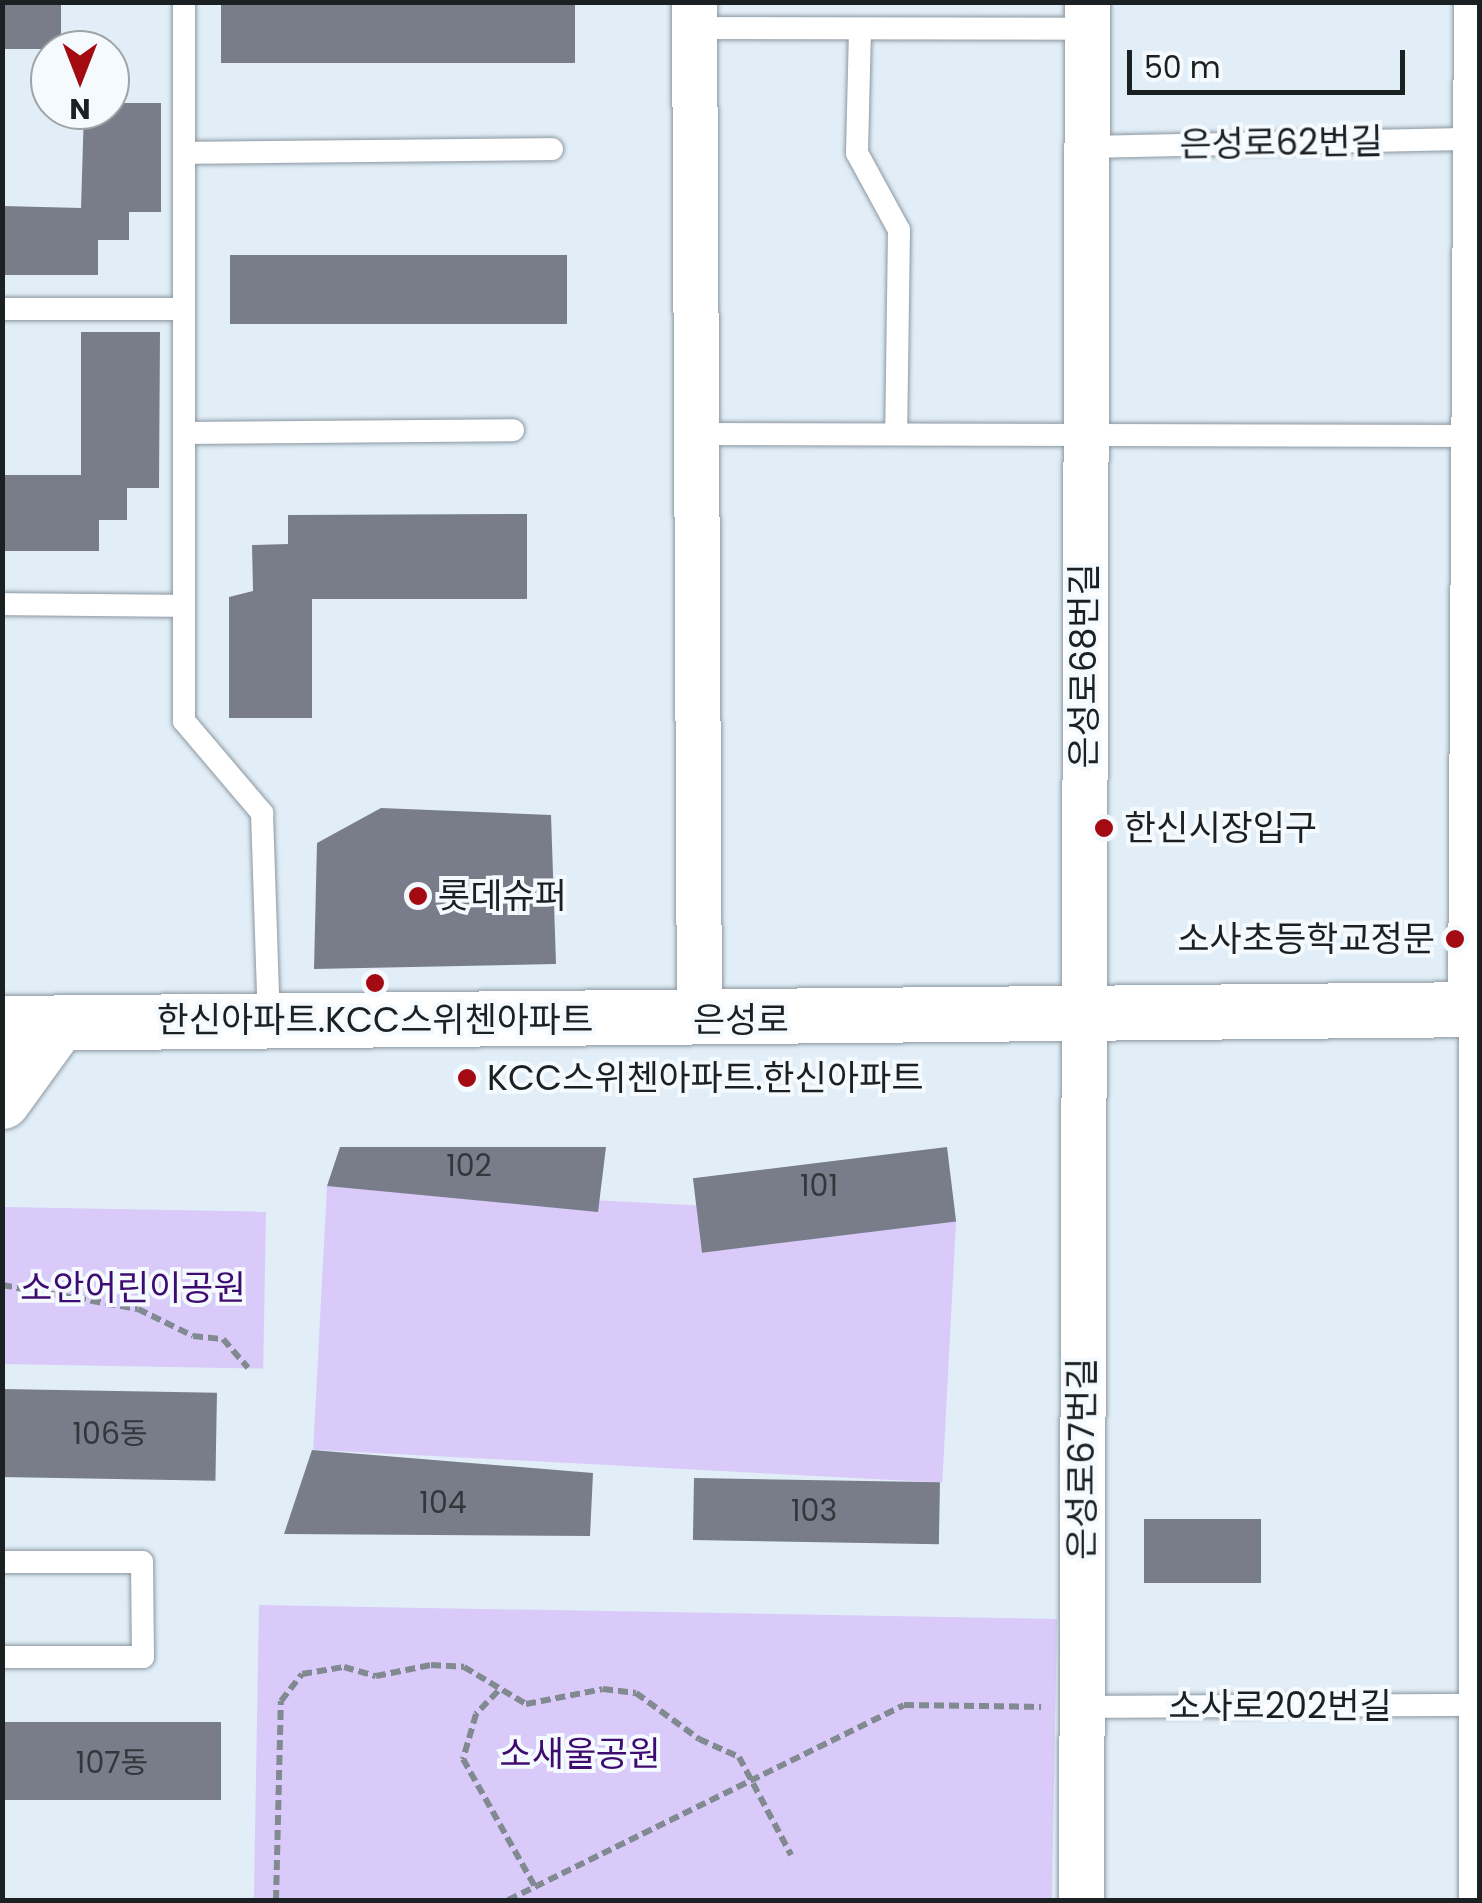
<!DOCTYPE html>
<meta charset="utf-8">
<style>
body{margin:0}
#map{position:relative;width:1482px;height:1903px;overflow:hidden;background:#e1eef7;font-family:Poppins,"Noto Sans KR",sans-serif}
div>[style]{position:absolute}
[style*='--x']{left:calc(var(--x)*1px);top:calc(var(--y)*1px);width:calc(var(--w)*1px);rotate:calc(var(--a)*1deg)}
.green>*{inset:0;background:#d9cafa;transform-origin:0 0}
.building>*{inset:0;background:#797d89;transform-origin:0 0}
.path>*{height:6px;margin-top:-3px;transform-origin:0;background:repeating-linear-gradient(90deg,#818a90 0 10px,transparent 0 15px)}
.roads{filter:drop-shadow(0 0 2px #8c97a0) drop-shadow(0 0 2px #8c97a0)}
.service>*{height:22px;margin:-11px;padding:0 11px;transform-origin:11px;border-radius:11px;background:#fff}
.minor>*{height:45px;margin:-22.5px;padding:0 22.5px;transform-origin:22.5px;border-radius:22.5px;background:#fff}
.tertiary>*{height:55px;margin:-27.5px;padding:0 27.5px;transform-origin:27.5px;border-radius:27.5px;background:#fff}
.dots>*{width:28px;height:28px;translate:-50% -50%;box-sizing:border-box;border:5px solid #f5fafe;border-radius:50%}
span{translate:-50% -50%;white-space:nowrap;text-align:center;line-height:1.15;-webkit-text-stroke:8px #f5fafe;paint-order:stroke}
.number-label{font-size:30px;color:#32373c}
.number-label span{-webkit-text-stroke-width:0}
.street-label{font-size:35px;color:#1b2023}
.poi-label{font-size:35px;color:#1b2023}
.left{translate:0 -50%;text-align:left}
.right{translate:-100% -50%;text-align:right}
.park-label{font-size:35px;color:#3e0b70}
.frame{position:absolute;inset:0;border:5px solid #1b2023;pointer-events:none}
.north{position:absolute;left:30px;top:30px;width:100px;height:100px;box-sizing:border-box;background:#f5fafe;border:2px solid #9ea3a6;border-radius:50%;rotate:180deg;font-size:28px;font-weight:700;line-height:40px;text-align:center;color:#1b2023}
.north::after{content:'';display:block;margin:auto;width:35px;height:45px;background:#a30a11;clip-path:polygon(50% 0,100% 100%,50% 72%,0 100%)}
.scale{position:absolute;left:1127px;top:50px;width:278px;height:45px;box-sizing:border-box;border:5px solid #1b2023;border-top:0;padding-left:12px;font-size:30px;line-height:35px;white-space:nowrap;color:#1b2023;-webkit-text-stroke:8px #f5fafe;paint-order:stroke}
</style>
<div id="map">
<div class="green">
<div style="left:327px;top:1186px;width:630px;height:264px;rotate:3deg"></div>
<div style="left:3px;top:1207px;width:263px;height:157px;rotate:1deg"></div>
<div style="left:259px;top:1605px;width:798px;height:295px;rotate:1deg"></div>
</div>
<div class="building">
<div style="left:2px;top:2px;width:59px;height:47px"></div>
<div style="left:221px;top:2px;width:354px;height:61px"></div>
<div style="clip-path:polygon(110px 103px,161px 103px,161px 212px,129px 212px,129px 240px,98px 240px,98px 275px,2px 275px,2px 206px,81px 208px,84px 110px,110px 110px)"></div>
<div style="left:230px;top:255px;width:337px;height:69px"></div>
<div style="clip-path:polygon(81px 332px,160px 332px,159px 488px,127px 488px,127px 520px,99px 520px,99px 551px,2px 551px,2px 475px,81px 475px)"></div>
<div style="clip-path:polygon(527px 514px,527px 599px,312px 599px,312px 718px,229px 718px,229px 597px,253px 591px,252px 545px,288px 544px,288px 515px)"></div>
<div style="clip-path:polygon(381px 808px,551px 815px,556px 964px,314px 969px,317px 843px)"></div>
<div style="clip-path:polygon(340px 1147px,606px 1147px,598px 1212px,327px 1186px)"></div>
<div style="left:947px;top:1147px;width:75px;height:256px;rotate:83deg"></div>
<div style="left:2px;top:1389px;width:215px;height:88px;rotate:1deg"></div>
<div style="clip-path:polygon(312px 1450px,593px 1473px,590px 1536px,284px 1534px)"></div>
<div style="left:694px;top:1478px;width:246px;height:62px;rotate:1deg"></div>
<div style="left:1144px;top:1519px;width:117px;height:64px"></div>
<div style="left:221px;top:1722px;width:78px;height:219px;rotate:90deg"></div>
</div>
<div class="path">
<div style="--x:2;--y:1285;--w:138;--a:10"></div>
<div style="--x:138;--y:1309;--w:61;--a:26.1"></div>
<div style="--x:193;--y:1336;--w:30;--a:6"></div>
<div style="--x:223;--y:1339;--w:38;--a:49"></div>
<div style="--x:498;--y:1691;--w:32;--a:134"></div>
<div style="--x:476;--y:1714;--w:47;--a:106.1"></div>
<div style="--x:463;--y:1759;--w:147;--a:60.6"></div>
<div style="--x:276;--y:1900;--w:199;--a:-88.6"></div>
<div style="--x:281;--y:1701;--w:34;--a:-52"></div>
<div style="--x:302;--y:1674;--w:43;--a:-9.5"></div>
<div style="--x:344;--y:1667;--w:33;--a:16"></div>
<div style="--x:376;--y:1676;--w:56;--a:-11.3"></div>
<div style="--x:431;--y:1665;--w:33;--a:3"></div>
<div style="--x:464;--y:1667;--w:72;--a:30.8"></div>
<div style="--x:526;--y:1704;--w:78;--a:-11"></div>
<div style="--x:603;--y:1689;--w:33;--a:7"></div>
<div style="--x:636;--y:1693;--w:78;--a:36.1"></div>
<div style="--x:699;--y:1739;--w:44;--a:24.2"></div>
<div style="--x:739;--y:1757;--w:111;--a:62"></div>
<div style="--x:508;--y:1900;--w:441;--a:-26.2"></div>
<div style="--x:904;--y:1705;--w:137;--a:0.8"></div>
</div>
<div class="roads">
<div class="service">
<div style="--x:184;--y:2;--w:719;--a:90"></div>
<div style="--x:184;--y:721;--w:121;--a:49.7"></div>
<div style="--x:262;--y:813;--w:207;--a:88.1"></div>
<div style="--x:694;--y:28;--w:393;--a:0.1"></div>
<div style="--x:860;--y:29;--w:124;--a:91.4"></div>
<div style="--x:857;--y:153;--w:88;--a:61.4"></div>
<div style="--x:899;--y:230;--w:204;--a:90.8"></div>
<div style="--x:1086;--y:147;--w:390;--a:-1.2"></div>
<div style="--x:184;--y:153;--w:368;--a:-0.6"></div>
<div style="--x:2;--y:309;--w:182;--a:0"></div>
<div style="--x:184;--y:433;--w:329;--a:-0.5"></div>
<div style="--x:696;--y:434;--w:780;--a:0.15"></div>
<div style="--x:2;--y:604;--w:182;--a:0.6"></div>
<div style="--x:2;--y:1562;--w:140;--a:0"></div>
<div style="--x:142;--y:1562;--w:95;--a:89.4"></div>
<div style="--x:143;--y:1657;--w:141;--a:180"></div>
<div style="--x:1081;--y:1707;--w:399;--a:-0.3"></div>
<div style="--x:1470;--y:1900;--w:891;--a:-90"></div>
</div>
<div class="minor">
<div style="--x:694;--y:2;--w:1018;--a:89.72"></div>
<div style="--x:1470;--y:1009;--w:1007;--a:-89.66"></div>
<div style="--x:1081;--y:1900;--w:1898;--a:-89.82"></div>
</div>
<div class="tertiary">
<div style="--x:2;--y:1023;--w:1478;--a:-0.54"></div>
<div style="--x:2;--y:1101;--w:94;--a:-54.1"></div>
</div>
</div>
<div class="dots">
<div style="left:1104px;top:828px;background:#a30a11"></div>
<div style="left:418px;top:896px;background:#a30a11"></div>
<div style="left:1455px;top:939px;background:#a30a11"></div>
<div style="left:375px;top:983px;background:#a30a11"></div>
<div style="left:467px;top:1078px;background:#a30a11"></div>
</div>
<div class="number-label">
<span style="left:469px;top:1166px">102</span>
<span style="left:819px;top:1186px">101</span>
<span style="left:110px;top:1434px">106동</span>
<span style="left:443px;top:1503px">104</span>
<span style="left:814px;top:1511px">103</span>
<span style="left:112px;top:1763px">107동</span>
</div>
<div class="street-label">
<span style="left:1281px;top:143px;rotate:-1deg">은성로62번길</span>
<span style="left:1084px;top:666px;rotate:-90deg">은성로68번길</span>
<span style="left:741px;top:1020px">은성로</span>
<span style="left:1082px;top:1459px;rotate:-90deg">은성로67번길</span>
<span style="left:1280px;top:1706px">소사로202번길</span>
</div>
<div class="poi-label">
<span class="left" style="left:1124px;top:828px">한신시장입구</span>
<span class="left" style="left:438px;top:896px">롯데슈퍼</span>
<span class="right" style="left:1435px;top:939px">소사초등학교정문</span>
<span style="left:375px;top:1020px">한신아파트.KCC스위첸아파트</span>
<span class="left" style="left:487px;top:1078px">KCC스위첸아파트.한신아파트</span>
</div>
<div class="park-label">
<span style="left:133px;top:1288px">소안어린이공원</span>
<span style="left:580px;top:1754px">소새울공원</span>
</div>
<div class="frame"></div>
<div class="north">N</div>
<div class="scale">50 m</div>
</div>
